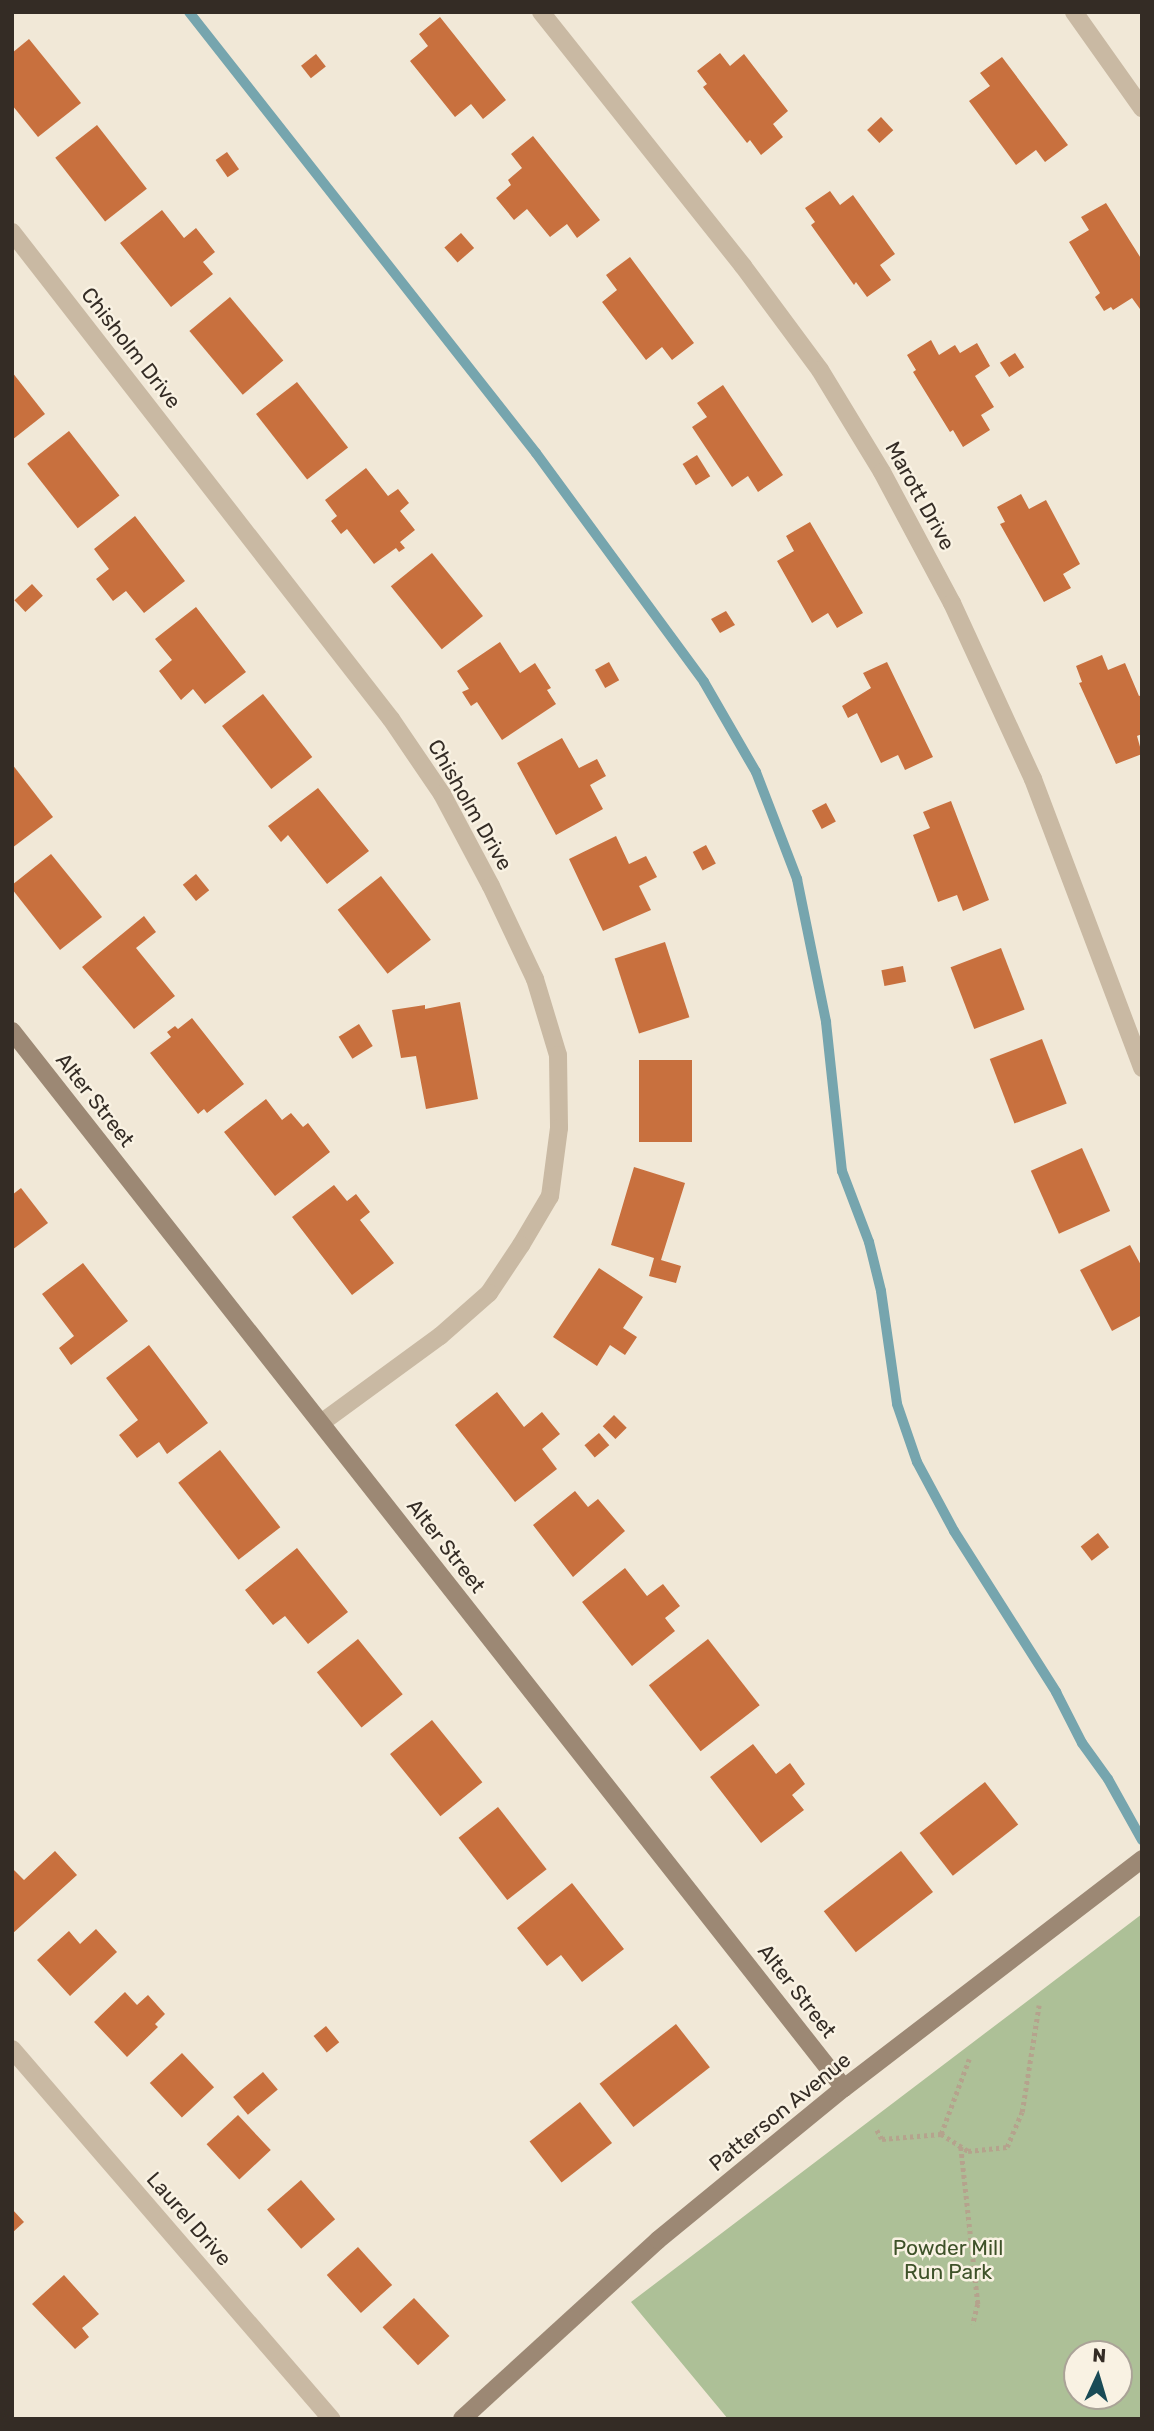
<!DOCTYPE html>
<style>
body{margin:0}
#map{position:relative;width:1154px;height:2431px;overflow:hidden;background:#f1e8d7;font-family:Rubik,sans-serif}
div>[style]{position:absolute}
[style*='--x']{left:calc(var(--x)*1px);top:calc(var(--y)*1px);width:calc(var(--w)*1px);rotate:calc(var(--a)*1deg)}
.green>*{inset:0;background:#adc097}
.stream>*{height:10px;margin:-5px;padding:0 5px;transform-origin:5px;border-radius:5px;background:#76a5ae}
.building>*{inset:0;background:#c8703e;transform-origin:0 0}
.path>*{height:4.5px;margin-top:-2.25px;transform-origin:0;background:repeating-linear-gradient(90deg,#b5a38d 0 3.5px,transparent 0 7px)}
.street>*{height:18px;margin:-9px;padding:0 9px;transform-origin:9px;border-radius:9px;background:#c9b9a3}
.secondary>*{height:18px;margin:-9px;padding:0 9px;transform-origin:9px;border-radius:9px;background:#9c8874}
span{translate:-50% -50%;white-space:nowrap;text-align:center;line-height:1.15;-webkit-text-stroke:5px #f9f2e3;paint-order:stroke}
.street-label{font-size:21px;color:#342c25}
.park-label{font-size:21px;color:#3e5229}
.frame{position:absolute;inset:0;border:14px solid #342c25;pointer-events:none}
.north{position:absolute;left:1063px;top:2340px;width:70px;height:70px;box-sizing:border-box;background:#f9f2e3;border:2px solid #aaa397;border-radius:50%;rotate:4deg;font-size:19px;font-weight:700;line-height:28px;text-align:center;color:#342c25}
.north::after{content:'';display:block;margin:auto;width:24px;height:32px;background:#1a4b56;clip-path:polygon(50% 0,100% 100%,50% 72%,0 100%)}
</style>
<div id="map">
<div class="green">
<div style="clip-path:polygon(evenodd,1142px 1914px,1142px 2419px,728px 2419px,631px 2302px,1142px 1914px,1077px 2354px,1119px 2354px,1119px 2396px,1077px 2396px,1077px 2354px)"></div>
</div>
<div class="stream">
<div style="--x:189;--y:12;--w:561;--a:51.8"></div>
<div style="--x:536;--y:453;--w:284;--a:53.7"></div>
<div style="--x:704;--y:682;--w:104;--a:60"></div>
<div style="--x:756;--y:772;--w:115;--a:69"></div>
<div style="--x:797;--y:879;--w:146;--a:78.5"></div>
<div style="--x:826;--y:1022;--w:150;--a:83.9"></div>
<div style="--x:842;--y:1171;--w:76;--a:69.2"></div>
<div style="--x:869;--y:1242;--w:50;--a:76.2"></div>
<div style="--x:881;--y:1291;--w:114;--a:81.9"></div>
<div style="--x:897;--y:1404;--w:61;--a:71"></div>
<div style="--x:917;--y:1462;--w:78;--a:61.8"></div>
<div style="--x:954;--y:1531;--w:191;--a:57.6"></div>
<div style="--x:1056;--y:1692;--w:57;--a:63"></div>
<div style="--x:1082;--y:1743;--w:44;--a:54.2"></div>
<div style="--x:1108;--y:1779;--w:70;--a:60.9"></div>
</div>
<div class="building">
<div style="clip-path:polygon(440px 17px,506px 100px,483px 119px,471px 104px,455px 117px,410px 61px,428px 46px,419px 34px)"></div>
<div style="clip-path:polygon(29px 39px,81px 103px,38px 137px,12px 105px,12px 53px)"></div>
<div style="clip-path:polygon(720px 53px,730px 66px,744px 54px,788px 111px,773px 124px,783px 137px,761px 155px,750px 140px,747px 143px,703px 87px,707px 84px,697px 71px)"></div>
<div style="left:316px;top:54px;width:16px;height:19px;rotate:52deg"></div>
<div style="clip-path:polygon(1002px 57px,1068px 145px,1045px 162px,1036px 150px,1016px 165px,969px 101px,990px 86px,980px 73px)"></div>
<div style="left:881px;top:117px;width:18px;height:19px;rotate:47deg"></div>
<div style="left:97px;top:125px;width:81px;height:53px;rotate:52deg"></div>
<div style="clip-path:polygon(533px 136px,600px 220px,577px 238px,567px 224px,550px 237px,527px 209px,514px 220px,496px 198px,511px 185px,508px 180px,522px 168px,511px 154px)"></div>
<div style="left:227px;top:152px;width:21px;height:14px;rotate:55deg"></div>
<div style="clip-path:polygon(830px 191px,840px 205px,853px 195px,895px 254px,880px 265px,891px 280px,867px 297px,856px 282px,854px 285px,811px 225px,815px 222px,805px 208px)"></div>
<div style="clip-path:polygon(1106px 203px,1142px 260px,1140px 309px,1132px 298px,1113px 310px,1111px 307px,1104px 311px,1095px 297px,1100px 293px,1069px 242px,1089px 230px,1081px 217px)"></div>
<div style="clip-path:polygon(162px 210px,184px 238px,196px 228px,215px 252px,203px 262px,213px 274px,171px 307px,120px 243px)"></div>
<div style="left:461px;top:233px;width:20px;height:22px;rotate:49deg"></div>
<div style="clip-path:polygon(630px 257px,694px 343px,672px 360px,662px 347px,646px 360px,602px 302px,617px 290px,606px 275px)"></div>
<div style="left:230px;top:297px;width:83px;height:53px;rotate:50deg"></div>
<div style="clip-path:polygon(931px 340px,939px 355px,955px 345px,960px 353px,977px 343px,990px 366px,975px 376px,994px 407px,981px 415px,990px 430px,963px 447px,953px 430px,950px 432px,913px 372px,916px 370px,907px 355px)"></div>
<div style="left:1015px;top:353px;width:17px;height:18px;rotate:57deg"></div>
<div style="clip-path:polygon(12px 372px,45px 414px,12px 440px)"></div>
<div style="left:297px;top:382px;width:83px;height:52px;rotate:52deg"></div>
<div style="clip-path:polygon(723px 385px,783px 475px,758px 492px,748px 476px,732px 487px,692px 427px,707px 417px,697px 403px)"></div>
<div style="left:69px;top:431px;width:82px;height:53px;rotate:52deg"></div>
<div style="left:697px;top:455px;width:25px;height:17px;rotate:58deg"></div>
<div style="clip-path:polygon(366px 468px,388px 496px,398px 489px,409px 503px,400px 511px,415px 530px,400px 542px,405px 548px,399px 552px,396px 548px,374px 564px,347px 529px,341px 534px,331px 521px,337px 516px,325px 500px)"></div>
<div style="clip-path:polygon(1021px 494px,1029px 509px,1046px 500px,1080px 564px,1063px 574px,1071px 588px,1044px 602px,1000px 524px,1005px 522px,997px 507px)"></div>
<div style="clip-path:polygon(135px 516px,185px 581px,144px 613px,126px 591px,113px 601px,96px 579px,109px 569px,94px 549px)"></div>
<div style="clip-path:polygon(810px 522px,863px 613px,837px 628px,828px 613px,812px 623px,777px 561px,794px 551px,786px 536px)"></div>
<div style="left:432px;top:553px;width:81px;height:53px;rotate:51deg"></div>
<div style="left:32px;top:584px;width:16px;height:24px;rotate:47deg"></div>
<div style="clip-path:polygon(196px 607px,246px 672px,205px 704px,193px 689px,181px 700px,159px 671px,172px 660px,155px 639px)"></div>
<div style="clip-path:polygon(726px 611px,735px 625px,720px 633px,711px 619px)"></div>
<div style="clip-path:polygon(500px 642px,520px 673px,535px 663px,551px 688px,547px 690px,556px 704px,502px 740px,477px 702px,471px 706px,462px 692px,469px 689px,457px 671px)"></div>
<div style="clip-path:polygon(1102px 655px,1108px 670px,1125px 663px,1139px 696px,1142px 695px,1142px 734px,1137px 736px,1142px 754px,1116px 764px,1079px 683px,1082px 682px,1076px 666px)"></div>
<div style="left:609px;top:662px;width:21px;height:16px;rotate:61deg"></div>
<div style="clip-path:polygon(887px 662px,933px 757px,905px 770px,898px 755px,881px 763px,857px 713px,848px 718px,842px 706px,871px 688px,863px 673px)"></div>
<div style="left:263px;top:694px;width:80px;height:52px;rotate:52deg"></div>
<div style="clip-path:polygon(562px 738px,579px 768px,597px 759px,606px 776px,590px 785px,603px 809px,556px 835px,517px 763px)"></div>
<div style="clip-path:polygon(12px 764px,53px 817px,12px 848px)"></div>
<div style="clip-path:polygon(318px 788px,369px 851px,327px 884px,288px 835px,281px 842px,268px 826px)"></div>
<div style="clip-path:polygon(951px 801px,989px 900px,963px 911px,957px 895px,938px 902px,913px 835px,930px 828px,923px 812px)"></div>
<div style="left:826px;top:803px;width:21px;height:16px;rotate:62deg"></div>
<div style="clip-path:polygon(616px 836px,629px 864px,646px 856px,657px 877px,639px 886px,651px 910px,603px 931px,569px 859px)"></div>
<div style="left:706px;top:845px;width:21px;height:15px;rotate:62deg"></div>
<div style="clip-path:polygon(51px 854px,102px 917px,60px 950px,12px 889px,12px 885px)"></div>
<div style="left:196px;top:874px;width:21px;height:17px;rotate:51deg"></div>
<div style="left:381px;top:876px;width:81px;height:55px;rotate:52deg"></div>
<div style="clip-path:polygon(144px 916px,156px 932px,136px 948px,175px 996px,134px 1029px,82px 967px)"></div>
<div style="left:665px;top:942px;width:79px;height:53px;rotate:72deg"></div>
<div style="left:1001px;top:948px;width:66px;height:54px;rotate:69deg"></div>
<div style="left:903px;top:966px;width:16px;height:22px;rotate:79deg"></div>
<div style="clip-path:polygon(460px 1002px,478px 1099px,426px 1109px,416px 1056px,401px 1058px,392px 1010px,425px 1005px,425px 1009px)"></div>
<div style="clip-path:polygon(192px 1018px,244px 1084px,207px 1113px,204px 1109px,198px 1114px,150px 1053px,171px 1037px,167px 1032px,175px 1026px,178px 1029px)"></div>
<div style="left:359px;top:1024px;width:26px;height:24px;rotate:58deg"></div>
<div style="left:1042px;top:1039px;width:69px;height:56px;rotate:69deg"></div>
<div style="left:639px;top:1060px;width:53px;height:82px"></div>
<div style="clip-path:polygon(266px 1099px,282px 1120px,291px 1113px,303px 1127px,308px 1123px,330px 1152px,275px 1196px,224px 1132px)"></div>
<div style="left:1082px;top:1148px;width:69px;height:56px;rotate:66deg"></div>
<div style="clip-path:polygon(634px 1167px,685px 1183px,661px 1260px,681px 1266px,676px 1283px,649px 1276px,654px 1258px,611px 1245px)"></div>
<div style="clip-path:polygon(334px 1185px,347px 1201px,356px 1194px,370px 1212px,360px 1220px,394px 1263px,352px 1295px,292px 1217px)"></div>
<div style="clip-path:polygon(21px 1188px,48px 1223px,12px 1250px,12px 1195px)"></div>
<div style="clip-path:polygon(1130px 1245px,1142px 1267px,1142px 1315px,1112px 1331px,1080px 1270px)"></div>
<div style="clip-path:polygon(83px 1263px,128px 1321px,71px 1365px,59px 1348px,74px 1336px,42px 1294px)"></div>
<div style="clip-path:polygon(599px 1268px,643px 1297px,623px 1328px,637px 1337px,625px 1355px,610px 1345px,597px 1366px,553px 1337px)"></div>
<div style="clip-path:polygon(149px 1345px,208px 1423px,167px 1454px,159px 1442px,137px 1458px,119px 1435px,138px 1420px,106px 1378px)"></div>
<div style="clip-path:polygon(497px 1392px,524px 1427px,542px 1412px,560px 1434px,542px 1449px,557px 1469px,515px 1502px,455px 1425px)"></div>
<div style="left:614px;top:1415px;width:18px;height:16px;rotate:45deg"></div>
<div style="left:599px;top:1433px;width:16px;height:19px;rotate:50deg"></div>
<div style="left:220px;top:1450px;width:98px;height:53px;rotate:52deg"></div>
<div style="clip-path:polygon(575px 1491px,588px 1507px,598px 1499px,625px 1531px,573px 1577px,533px 1525px)"></div>
<div style="left:1098px;top:1533px;width:18px;height:22px;rotate:52deg"></div>
<div style="clip-path:polygon(297px 1548px,348px 1612px,308px 1644px,285px 1616px,273px 1625px,245px 1590px)"></div>
<div style="clip-path:polygon(625px 1568px,647px 1596px,663px 1584px,680px 1606px,665px 1618px,675px 1631px,632px 1666px,582px 1602px)"></div>
<div style="left:358px;top:1639px;width:71px;height:53px;rotate:51deg"></div>
<div style="left:708px;top:1639px;width:84px;height:75px;rotate:52deg"></div>
<div style="left:432px;top:1720px;width:80px;height:54px;rotate:51deg"></div>
<div style="clip-path:polygon(753px 1744px,776px 1774px,790px 1763px,805px 1784px,792px 1795px,804px 1810px,761px 1843px,710px 1777px)"></div>
<div style="left:985px;top:1782px;width:54px;height:83px;rotate:52deg"></div>
<div style="left:498px;top:1807px;width:79px;height:50px;rotate:52deg"></div>
<div style="clip-path:polygon(55px 1851px,77px 1875px,12px 1934px,12px 1868px,24px 1880px)"></div>
<div style="left:901px;top:1851px;width:52px;height:98px;rotate:52deg"></div>
<div style="clip-path:polygon(572px 1883px,624px 1949px,582px 1982px,561px 1955px,547px 1966px,517px 1928px)"></div>
<div style="clip-path:polygon(96px 1929px,117px 1952px,70px 1996px,37px 1960px,69px 1931px,80px 1944px)"></div>
<div style="clip-path:polygon(125px 1992px,137px 2005px,148px 1995px,165px 2014px,155px 2024px,158px 2027px,127px 2057px,94px 2022px)"></div>
<div style="left:676px;top:2024px;width:55px;height:97px;rotate:52deg"></div>
<div style="left:326px;top:2026px;width:21px;height:16px;rotate:51deg"></div>
<div style="left:182px;top:2053px;width:47px;height:44px;rotate:47deg"></div>
<div style="left:263px;top:2072px;width:23px;height:39px;rotate:50deg"></div>
<div style="left:580px;top:2102px;width:52px;height:64px;rotate:52deg"></div>
<div style="left:238px;top:2115px;width:48px;height:43px;rotate:47deg"></div>
<div style="left:301px;top:2180px;width:52px;height:45px;rotate:49deg"></div>
<div style="clip-path:polygon(12px 2209px,24px 2222px,12px 2233px)"></div>
<div style="left:358px;top:2247px;width:51px;height:42px;rotate:48deg"></div>
<div style="clip-path:polygon(64px 2275px,99px 2314px,82px 2328px,89px 2337px,75px 2349px,32px 2304px)"></div>
<div style="left:414px;top:2298px;width:52px;height:43px;rotate:47deg"></div>
</div>
<div class="path">
<div style="--x:877;--y:2130;--w:10;--a:61"></div>
<div style="--x:882;--y:2139;--w:59;--a:-4.8"></div>
<div style="--x:941;--y:2134;--w:80;--a:-69.5"></div>
<div style="--x:941;--y:2134;--w:32;--a:32"></div>
<div style="--x:968;--y:2151;--w:39;--a:-6"></div>
<div style="--x:1007;--y:2147;--w:38;--a:-67"></div>
<div style="--x:1022;--y:2112;--w:108;--a:-81"></div>
<div style="--x:961;--y:2147;--w:158;--a:83.8"></div>
<div style="--x:978;--y:2304;--w:21;--a:104"></div>
</div>
<div class="street">
<div style="--x:541;--y:12;--w:325;--a:51.5"></div>
<div style="--x:743;--y:266;--w:129;--a:53.5"></div>
<div style="--x:820;--y:370;--w:119;--a:58.7"></div>
<div style="--x:882;--y:472;--w:149;--a:61.9"></div>
<div style="--x:952;--y:603;--w:194;--a:65.3"></div>
<div style="--x:1033;--y:779;--w:309;--a:69.3"></div>
<div style="--x:1074;--y:12;--w:118;--a:54.7"></div>
<div style="--x:12;--y:232;--w:617;--a:52.11"></div>
<div style="--x:391;--y:719;--w:91;--a:55.8"></div>
<div style="--x:442;--y:794;--w:104;--a:62"></div>
<div style="--x:491;--y:886;--w:103;--a:64.7"></div>
<div style="--x:535;--y:979;--w:79;--a:73.2"></div>
<div style="--x:558;--y:1055;--w:73;--a:89.2"></div>
<div style="--x:559;--y:1128;--w:69;--a:97.5"></div>
<div style="--x:550;--y:1196;--w:57;--a:120.6"></div>
<div style="--x:521;--y:1245;--w:58;--a:123.7"></div>
<div style="--x:489;--y:1293;--w:65;--a:138.7"></div>
<div style="--x:440;--y:1336;--w:147;--a:143.8"></div>
<div style="--x:12;--y:2049;--w:489;--a:49.2"></div>
</div>
<div class="secondary">
<div style="--x:12;--y:1031;--w:1345;--a:51.79"></div>
<div style="--x:462;--y:2419;--w:265;--a:-42.4"></div>
<div style="--x:658;--y:2240;--w:240;--a:-39.3"></div>
<div style="--x:844;--y:2088;--w:376;--a:-37.5"></div>
</div>
<div class="street-label">
<span style="left:131px;top:348px;rotate:52deg">Chisholm Drive</span>
<span style="left:920px;top:496px;rotate:61deg">Marott Drive</span>
<span style="left:470px;top:805px;rotate:60deg">Chisholm Drive</span>
<span style="left:95px;top:1100px;rotate:52deg">Alter Street</span>
<span style="left:446px;top:1546px;rotate:52deg">Alter Street</span>
<span style="left:797px;top:1991px;rotate:52deg">Alter Street</span>
<span style="left:780px;top:2112px;rotate:-39deg">Patterson Avenue</span>
<span style="left:189px;top:2219px;rotate:49deg">Laurel Drive</span>
</div>
<div class="park-label">
<span style="left:948px;top:2260px">Powder Mill<br>Run Park</span>
</div>
<div class="frame"></div>
<div class="north">N</div>
</div>
